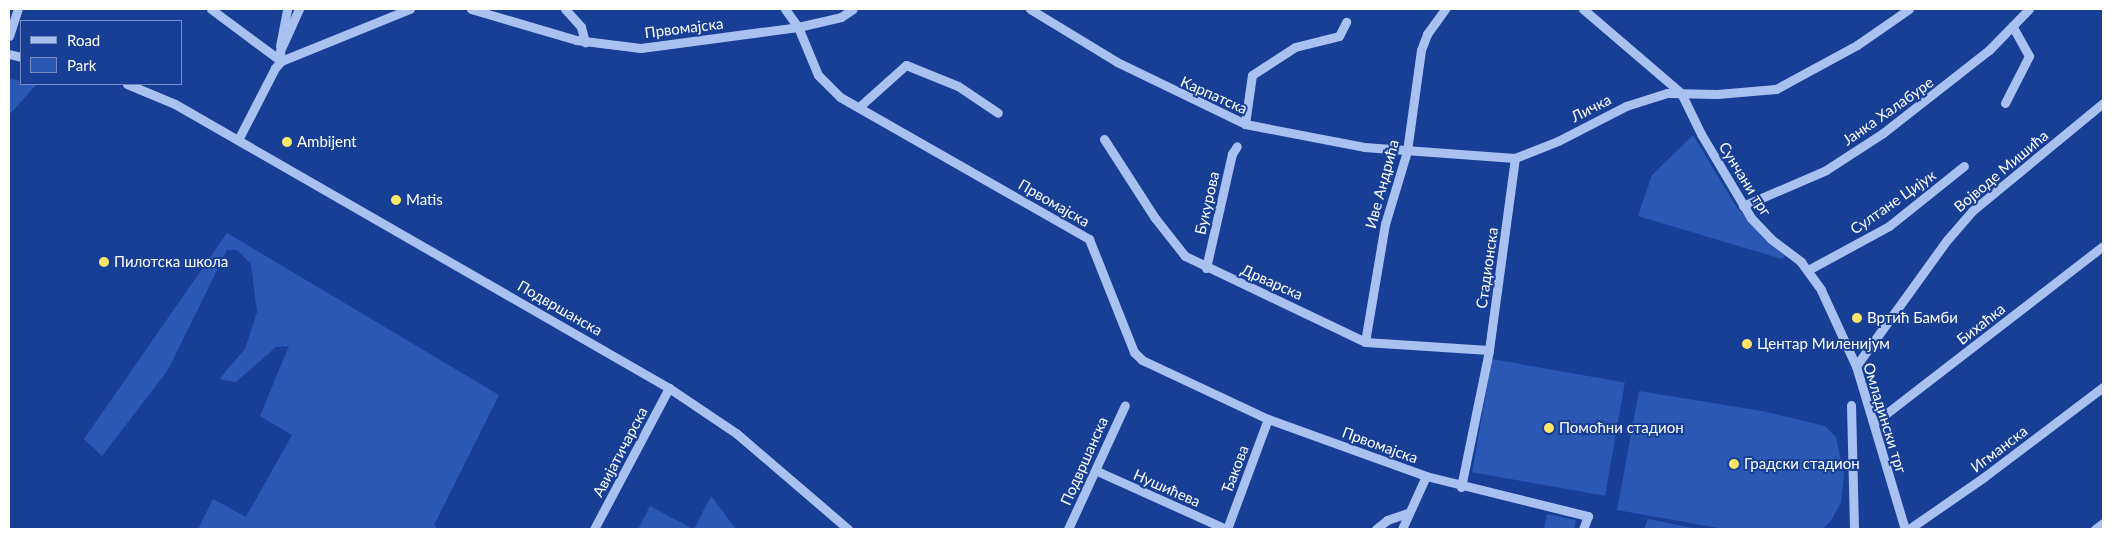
<!DOCTYPE html>
<meta charset="utf-8">
<style>
body{margin:0}
#map{position:relative;width:2112px;height:538px;overflow:hidden;background:#173f96;font-family:Lato,sans-serif}
div>[style]{position:absolute}
[style*='--x']{left:calc(var(--x)*1px);top:calc(var(--y)*1px);width:calc(var(--w)*1px);rotate:calc(var(--a)*1deg)}
.green>*{inset:0;background:#2b58b4;transform-origin:0 0}
.minor>*{height:9px;margin:-4.5px;padding:0 4.5px;transform-origin:4.5px;border-radius:4.5px;background:#a9c1f1}
.dots>*{width:14px;height:14px;translate:-50% -50%;box-sizing:border-box;border:2px solid #173f96;border-radius:50%}
span{translate:-50% -50%;white-space:nowrap;text-align:center;line-height:1.15;-webkit-text-stroke:4px #173f96;paint-order:stroke}
.street-label{font-size:15px;color:#fff}
.poi-label{font-size:15px;color:#fff}
.left{translate:0 -50%;text-align:left}
.frame{position:absolute;inset:0;border:10px solid #fff;pointer-events:none}
.legend{position:absolute;left:20px;top:20px;width:162px;height:65px;box-sizing:border-box;background:#173f96;border:1px solid #748cc0;margin:0;padding:6px 9px;list-style:none;font-size:15px;color:#fff}
.legend li{display:flex;align-items:center;gap:10px;height:25px}
.legend b{width:25px;border:1px solid #748cc0}
</style>
<div id="map">
<div class="green">
<div style="clip-path:polygon(9px 78px,21px 81px,21px 84px,37px 84px,9px 115px)"></div>
<div style="clip-path:polygon(1693px 135px,1737px 208px,1785px 256px,1782px 259px,1638px 216px,1652px 175px)"></div>
<div style="clip-path:polygon(227px 233px,499px 395px,434px 525px,438px 529px,198px 529px,213px 499px,246px 517px,292px 435px,260px 416px,289px 346px,276px 347px,236px 382px,219px 379px,245px 349px,257px 312px,251px 264px,237px 250px,227px 250px,168px 370px,102px 456px,84px 439px)"></div>
<div style="left:1492px;top:359px;width:135px;height:115px;rotate:10deg"></div>
<div style="clip-path:polygon(1639px 391px,1762px 411px,1825px 426px,1836px 437px,1844px 476px,1841px 502px,1831px 521px,1822px 529px,1724px 529px,1617px 510px)"></div>
<div style="clip-path:polygon(711px 496px,736px 529px,694px 529px)"></div>
<div style="clip-path:polygon(650px 506px,693px 529px,638px 529px)"></div>
<div style="clip-path:polygon(1547px 514px,1576px 520px,1574px 529px,1544px 529px)"></div>
<div style="clip-path:polygon(1648px 519px,1698px 529px,1644px 529px)"></div>
</div>
<div class="minor">
<div style="--x:211;--y:9;--w:87;--a:36.6"></div>
<div style="--x:471;--y:9;--w:109;--a:16.4"></div>
<div style="--x:576;--y:40;--w:65;--a:7"></div>
<div style="--x:641;--y:48;--w:158;--a:-7.6"></div>
<div style="--x:798;--y:27;--w:44;--a:-13.1"></div>
<div style="--x:841;--y:17;--w:14;--a:-34"></div>
<div style="--x:565;--y:9;--w:24;--a:48"></div>
<div style="--x:581;--y:27;--w:16;--a:75"></div>
<div style="--x:785;--y:9;--w:22;--a:54"></div>
<div style="--x:798;--y:27;--w:52;--a:67.4"></div>
<div style="--x:818;--y:75;--w:31;--a:45"></div>
<div style="--x:840;--y:97;--w:287;--a:29.7"></div>
<div style="--x:1089;--y:239;--w:122;--a:68.3"></div>
<div style="--x:1134;--y:352;--w:11;--a:45"></div>
<div style="--x:1142;--y:360;--w:139;--a:25.1"></div>
<div style="--x:1268;--y:419;--w:168;--a:19.8"></div>
<div style="--x:1426;--y:476;--w:167;--a:13.9"></div>
<div style="--x:1588;--y:516;--w:14;--a:111"></div>
<div style="--x:1030;--y:9;--w:102;--a:31.3"></div>
<div style="--x:1117;--y:62;--w:142;--a:25.8"></div>
<div style="--x:1245;--y:124;--w:121;--a:10.9"></div>
<div style="--x:1364;--y:147;--w:151;--a:4.2"></div>
<div style="--x:1515;--y:158;--w:46;--a:-21.6"></div>
<div style="--x:1558;--y:141;--w:76;--a:-27.2"></div>
<div style="--x:1626;--y:106;--w:43;--a:-17.6"></div>
<div style="--x:1667;--y:93;--w:50;--a:1.1"></div>
<div style="--x:1717;--y:94;--w:59;--a:-4.8"></div>
<div style="--x:1776;--y:89;--w:92;--a:-28.5"></div>
<div style="--x:1857;--y:45;--w:63;--a:-34.7"></div>
<div style="--x:1583;--y:9;--w:129;--a:40.6"></div>
<div style="--x:1681;--y:93;--w:46;--a:64"></div>
<div style="--x:1701;--y:134;--w:98;--a:59.2"></div>
<div style="--x:1751;--y:218;--w:29;--a:46"></div>
<div style="--x:1771;--y:239;--w:38;--a:37"></div>
<div style="--x:1801;--y:262;--w:34;--a:54"></div>
<div style="--x:1821;--y:290;--w:84;--a:65.3"></div>
<div style="--x:1856;--y:366;--w:170;--a:73.3"></div>
<div style="--x:9;--y:36;--w:28;--a:-72"></div>
<div style="--x:280;--y:46;--w:38;--a:-79"></div>
<div style="--x:9;--y:54;--w:12;--a:14"></div>
<div style="--x:281;--y:61;--w:10;--a:-96"></div>
<div style="--x:280;--y:51;--w:46;--a:-65.7"></div>
<div style="--x:127;--y:84;--w:52;--a:22.6"></div>
<div style="--x:175;--y:104;--w:570;--a:29.89"></div>
<div style="--x:669;--y:388;--w:81;--a:33.9"></div>
<div style="--x:736;--y:433;--w:148;--a:40.6"></div>
<div style="--x:2005;--y:103;--w:53;--a:-62.9"></div>
<div style="--x:2029;--y:56;--w:33;--a:-119"></div>
<div style="--x:859;--y:107;--w:63;--a:-41.8"></div>
<div style="--x:906;--y:65;--w:56;--a:22"></div>
<div style="--x:958;--y:86;--w:48;--a:34"></div>
<div style="--x:1245;--y:124;--w:49;--a:-81.9"></div>
<div style="--x:1252;--y:75;--w:51;--a:-33.1"></div>
<div style="--x:1295;--y:47;--w:45;--a:-14"></div>
<div style="--x:1339;--y:36;--w:16;--a:-63"></div>
<div style="--x:1104;--y:139;--w:94;--a:57.2"></div>
<div style="--x:1155;--y:218;--w:48;--a:51.7"></div>
<div style="--x:1185;--y:256;--w:199;--a:25.5"></div>
<div style="--x:1365;--y:342;--w:124;--a:3.7"></div>
<div style="--x:238;--y:140;--w:81;--a:-62.8"></div>
<div style="--x:275;--y:68;--w:9;--a:-49"></div>
<div style="--x:281;--y:61;--w:139;--a:-22"></div>
<div style="--x:1743;--y:206;--w:90;--a:-23.4"></div>
<div style="--x:1826;--y:170;--w:68;--a:-33"></div>
<div style="--x:1883;--y:133;--w:135;--a:-38.1"></div>
<div style="--x:1989;--y:50;--w:57;--a:-45.7"></div>
<div style="--x:1206;--y:268;--w:117;--a:-77.2"></div>
<div style="--x:1232;--y:154;--w:9;--a:-58"></div>
<div style="--x:1808;--y:270;--w:92;--a:-28.5"></div>
<div style="--x:1889;--y:226;--w:96;--a:-38.7"></div>
<div style="--x:1365;--y:342;--w:120;--a:-80.4"></div>
<div style="--x:1385;--y:224;--w:76;--a:-73.2"></div>
<div style="--x:1407;--y:151;--w:102;--a:-82.1"></div>
<div style="--x:1421;--y:50;--w:17;--a:-69"></div>
<div style="--x:1427;--y:34;--w:31;--a:-54"></div>
<div style="--x:1856;--y:366;--w:155;--a:-54.2"></div>
<div style="--x:1947;--y:240;--w:38;--a:-49"></div>
<div style="--x:1972;--y:211;--w:170;--a:-39.5"></div>
<div style="--x:1851;--y:405;--w:124;--a:88.6"></div>
<div style="--x:1874;--y:423;--w:289;--a:-37.7"></div>
<div style="--x:1097;--y:471;--w:141;--a:24.2"></div>
<div style="--x:1461;--y:487;--w:140;--a:-78.4"></div>
<div style="--x:1489;--y:350;--w:194;--a:-82.3"></div>
<div style="--x:594;--y:529;--w:160;--a:-62"></div>
<div style="--x:1068;--y:529;--w:136;--a:-65.3"></div>
<div style="--x:1227;--y:529;--w:117;--a:-69.6"></div>
<div style="--x:1376;--y:529;--w:14;--a:-39"></div>
<div style="--x:1387;--y:520;--w:21;--a:-19"></div>
<div style="--x:1402;--y:529;--w:58;--a:-65.6"></div>
<div style="--x:1909;--y:529;--w:91;--a:-34.7"></div>
<div style="--x:1984;--y:477;--w:149;--a:-37.1"></div>
<div style="--x:2095;--y:529;--w:10;--a:-37"></div>
</div>
<div class="dots">
<div style="left:287px;top:142px;background:#ffe669"></div>
<div style="left:396px;top:200px;background:#ffe669"></div>
<div style="left:104px;top:262px;background:#ffe669"></div>
<div style="left:1857px;top:318px;background:#ffe669"></div>
<div style="left:1747px;top:344px;background:#ffe669"></div>
<div style="left:1549px;top:428px;background:#ffe669"></div>
<div style="left:1734px;top:464px;background:#ffe669"></div>
</div>
<div class="street-label">
<span style="left:684px;top:28px;rotate:-7deg">Првомајска</span>
<span style="left:1214px;top:95px;rotate:24deg">Карпатска</span>
<span style="left:1591px;top:108px;rotate:-27deg">Личка</span>
<span style="left:1888px;top:111px;rotate:-35deg">Јанка Халабуре</span>
<span style="left:2001px;top:171px;rotate:-40deg">Војводе Мишића</span>
<span style="left:1745px;top:179px;rotate:58deg">Сунчани трг</span>
<span style="left:1382px;top:184px;rotate:-75deg">Иве Андрића</span>
<span style="left:1893px;top:202px;rotate:-35deg">Султане Цијук</span>
<span style="left:1054px;top:203px;rotate:30deg">Првомајска</span>
<span style="left:1207px;top:203px;rotate:-77deg">Букурова</span>
<span style="left:1487px;top:268px;rotate:-82deg">Стадионска</span>
<span style="left:1272px;top:282px;rotate:24deg">Дрварска</span>
<span style="left:560px;top:308px;rotate:30deg">Подвршанска</span>
<span style="left:1981px;top:324px;rotate:-38deg">Бихаћка</span>
<span style="left:1885px;top:418px;rotate:73deg">Омладински трг</span>
<span style="left:1380px;top:445px;rotate:20deg">Првомајска</span>
<span style="left:1999px;top:449px;rotate:-37deg">Игманска</span>
<span style="left:620px;top:452px;rotate:-62deg">Авијатичарска</span>
<span style="left:1084px;top:461px;rotate:-66deg">Подвршанска</span>
<span style="left:1235px;top:469px;rotate:-69deg">Ђакова</span>
<span style="left:1167px;top:488px;rotate:24deg">Нушићева</span>
</div>
<div class="poi-label">
<span class="left" style="left:297px;top:142px">Ambijent</span>
<span class="left" style="left:406px;top:200px">Matis</span>
<span class="left" style="left:114px;top:262px">Пилотска школа</span>
<span class="left" style="left:1867px;top:318px">Вртић Бамби</span>
<span class="left" style="left:1757px;top:344px">Центар Миленијум</span>
<span class="left" style="left:1559px;top:428px">Помоћни стадион</span>
<span class="left" style="left:1744px;top:464px">Градски стадион</span>
</div>
<div class="frame"></div>
<ul class="legend">
<li><b style="height:6px;background:#a9c1f1"></b>Road</li>
<li><b style="height:14px;background:#2b58b4"></b>Park</li>
</ul>
</div>
